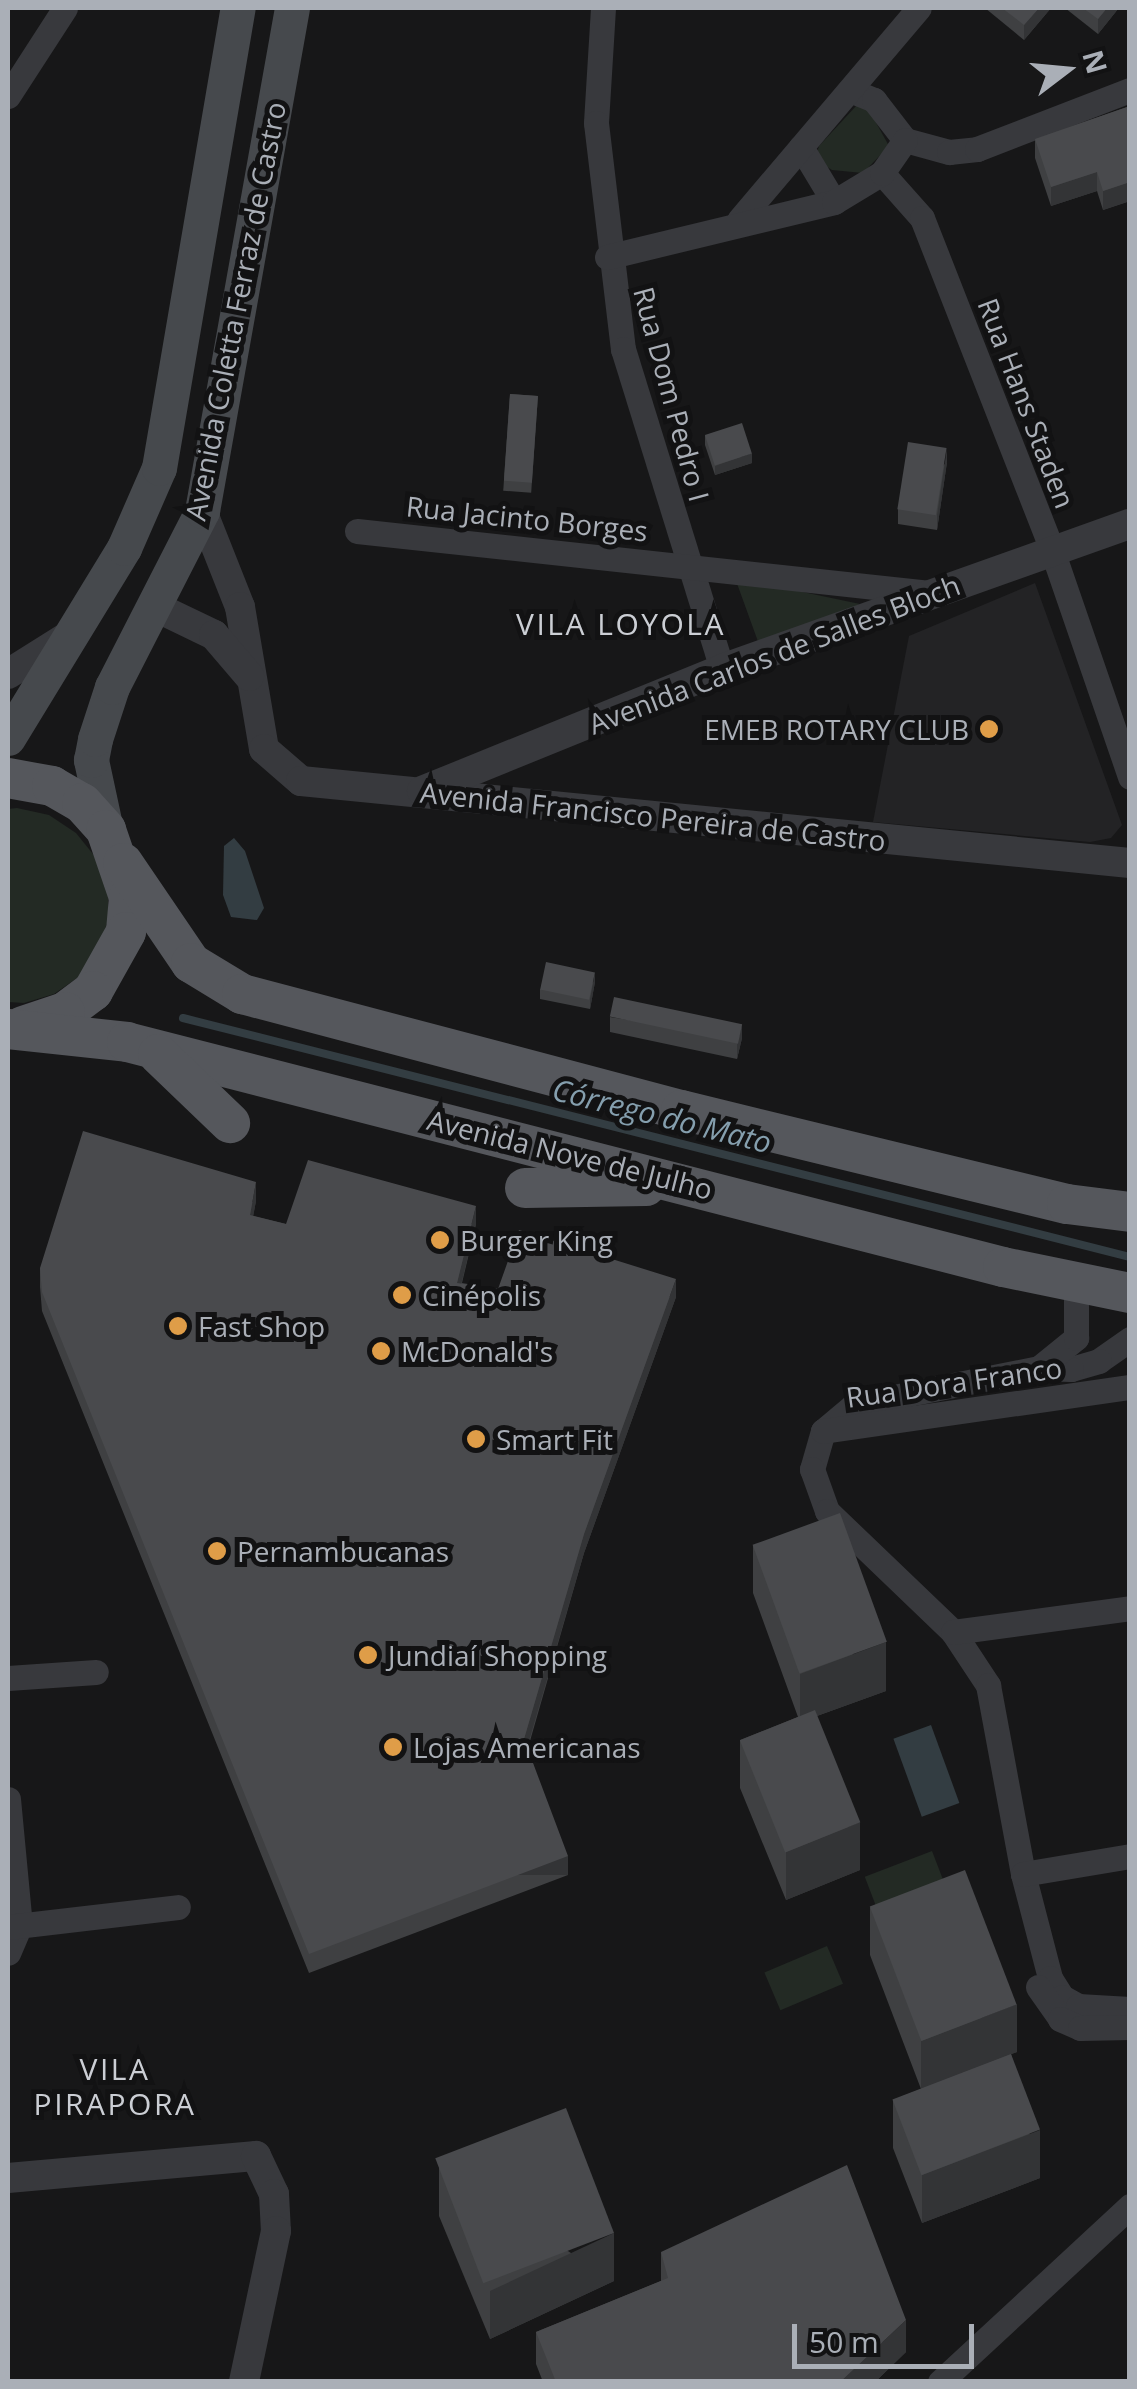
<!DOCTYPE html>
<meta charset="utf-8">
<style>
body{margin:0}
#map{position:relative;width:1137px;height:2389px;overflow:hidden;background:#171718;font-family:"Open Sans",sans-serif}
div>[style]{position:absolute}
[style*='--x']{left:calc(var(--x)*1px);top:calc(var(--y)*1px);width:calc(var(--w)*1px);rotate:calc(var(--a)*1deg)}
.built>*{inset:0;background:#232325}
.green>*{inset:0;background:#232a24;transform-origin:0 0}
.water>*{inset:0;background:#333d42;transform-origin:0 0}
.stream>*{height:8px;margin:-4px;padding:0 4px;transform-origin:4px;border-radius:4px;background:#333d42}
.minor>*{height:25px;margin:-12.5px;padding:0 12.5px;transform-origin:12.5px;border-radius:12.5px;background:#38393d}
.tertiary>*{height:30px;margin:-15px;padding:0 15px;transform-origin:15px;border-radius:15px;background:#38393d}
.secondary>*{height:35px;margin:-17.5px;padding:0 17.5px;transform-origin:17.5px;border-radius:17.5px;background:#46494d}
.primary>*{height:40px;margin:-20px;padding:0 20px;transform-origin:20px;border-radius:20px;background:#55575c}
.wall>*{inset:0;background:#3f4042;transform-origin:0 0}
.shaded-wall>*{inset:0;background:#333436;transform-origin:0 0}
.building>*{inset:0;background:#494a4d;transform-origin:0 0}
.dots>*{width:28px;height:28px;translate:-50% -50%;box-sizing:border-box;border:5px solid #121213;border-radius:50%}
span{translate:-50% -50%;white-space:nowrap;text-align:center;line-height:1.15;-webkit-text-stroke:10px #121213;paint-order:stroke}
.street-label{font-size:28px;color:#aaafb7}
.poi-label{font-size:28px;color:#aaafb7}
.right{translate:-100% -50%;text-align:right}
.left{translate:0 -50%;text-align:left}
.neighbourhood-label{font-size:30px;color:#cbced4;letter-spacing:2.5px}
.water-label{font-size:30px;color:#859fae;font-style:italic}
.frame{position:absolute;inset:0;border:10px solid #aaafb7;pointer-events:none}
.north{position:absolute;left:1017px;top:20px;width:100px;height:100px;-webkit-text-stroke:8px #121213;paint-order:stroke;rotate:74deg;font-size:28px;font-weight:700;line-height:40px;text-align:center;color:#aaafb7}
.north::after{content:'';display:block;margin:auto;width:35px;height:45px;background:#aaafb7;clip-path:polygon(50% 0,100% 100%,50% 72%,0 100%)}
.scale{position:absolute;left:792px;top:2324px;width:182px;height:45px;box-sizing:border-box;border:5px solid #aaafb7;border-top:0;padding-left:12px;font-size:30px;line-height:35px;white-space:nowrap;color:#aaafb7;-webkit-text-stroke:8px #121213;paint-order:stroke}
</style>
<div id="map">
<div class="built">
<div style="clip-path:polygon(1035px 583px,1122px 825px,1111px 838px,1090px 842px,873px 822px,909px 636px)"></div>
</div>
<div class="green">
<div style="clip-path:polygon(857px 105px,869px 110px,889px 146px,863px 173px,832px 170px,815px 159px,819px 146px)"></div>
<div style="clip-path:polygon(735px 578px,860px 604px,760px 647px)"></div>
<div style="clip-path:polygon(17px 808px,49px 815px,76px 833px,97px 859px,108px 888px,108px 920px,99px 950px,80px 976px,54px 994px,24px 1003px,8px 1002px,8px 809px)"></div>
<div style="left:932px;top:1851px;width:40px;height:72px;rotate:69deg"></div>
<div style="left:827px;top:1946px;width:41px;height:68px;rotate:67deg"></div>
</div>
<div class="water">
<div style="clip-path:polygon(234px 838px,245px 851px,264px 908px,257px 920px,231px 917px,223px 895px,224px 846px)"></div>
<div style="left:931px;top:1725px;width:83px;height:40px;rotate:70deg"></div>
</div>
<div class="stream">
<div style="--x:183;--y:1018;--w:977;--a:14.16"></div>
</div>
<div class="minor">
<div style="--x:603;--y:8;--w:115;--a:93.5"></div>
<div style="--x:596;--y:123;--w:228;--a:83.2"></div>
<div style="--x:623;--y:349;--w:335;--a:72.8"></div>
<div style="--x:852;--y:91;--w:24;--a:22"></div>
<div style="--x:874;--y:100;--w:51;--a:52.2"></div>
<div style="--x:8;--y:96;--w:105;--a:-57.1"></div>
<div style="--x:905;--y:140;--w:46;--a:15.3"></div>
<div style="--x:949;--y:152;--w:28;--a:-6"></div>
<div style="--x:977;--y:149;--w:164;--a:-21.1"></div>
<div style="--x:801;--y:147;--w:64;--a:59"></div>
<div style="--x:882;--y:173;--w:60;--a:48.4"></div>
<div style="--x:922;--y:218;--w:360;--a:68.6"></div>
<div style="--x:1053;--y:553;--w:237;--a:71"></div>
<div style="--x:739;--y:220;--w:278;--a:-49.7"></div>
<div style="--x:607;--y:257;--w:234;--a:-13.6"></div>
<div style="--x:834;--y:202;--w:56;--a:-31.1"></div>
<div style="--x:882;--y:173;--w:40;--a:-55.1"></div>
<div style="--x:357;--y:531;--w:576;--a:6.18"></div>
<div style="--x:1130;--y:1339;--w:38;--a:145"></div>
<div style="--x:1099;--y:1361;--w:29;--a:164"></div>
<div style="--x:1071;--y:1369;--w:32;--a:-178"></div>
<div style="--x:1039;--y:1368;--w:189;--a:168.7"></div>
<div style="--x:854;--y:1405;--w:40;--a:140"></div>
<div style="--x:823;--y:1431;--w:40;--a:106"></div>
<div style="--x:812;--y:1469;--w:45;--a:70.3"></div>
<div style="--x:827;--y:1511;--w:175;--a:43.8"></div>
<div style="--x:953;--y:1632;--w:64;--a:56.6"></div>
<div style="--x:988;--y:1685;--w:192;--a:79.5"></div>
<div style="--x:1023;--y:1874;--w:107;--a:75.4"></div>
<div style="--x:1050;--y:1978;--w:22;--a:58"></div>
<div style="--x:1062;--y:1997;--w:18;--a:29"></div>
<div style="--x:1078;--y:2006;--w:52;--a:3.3"></div>
<div style="--x:1039;--y:1368;--w:48;--a:-39"></div>
<div style="--x:1076;--y:1338;--w:55;--a:-90"></div>
<div style="--x:823;--y:1431;--w:310;--a:-8.2"></div>
<div style="--x:953;--y:1632;--w:179;--a:-7.7"></div>
<div style="--x:8;--y:1678;--w:88;--a:-3.9"></div>
<div style="--x:8;--y:1799;--w:127;--a:84.6"></div>
<div style="--x:20;--y:1925;--w:30;--a:113"></div>
<div style="--x:1023;--y:1874;--w:109;--a:-9.5"></div>
<div style="--x:8;--y:1927;--w:171;--a:-6.7"></div>
<div style="--x:1038;--y:1987;--w:39;--a:55"></div>
<div style="--x:1060;--y:2019;--w:22;--a:24"></div>
<div style="--x:1080;--y:2028;--w:50;--a:-1.1"></div>
<div style="--x:940;--y:2382;--w:259;--a:-42.8"></div>
</div>
<div class="tertiary">
<div style="--x:202;--y:511;--w:103;--a:68.4"></div>
<div style="--x:240;--y:607;--w:144;--a:80.4"></div>
<div style="--x:264;--y:749;--w:49;--a:40.9"></div>
<div style="--x:301;--y:781;--w:833;--a:5.65"></div>
<div style="--x:158;--y:608;--w:62;--a:25.7"></div>
<div style="--x:214;--y:635;--w:54;--a:49.5"></div>
<div style="--x:8;--y:674;--w:70;--a:-32.1"></div>
<div style="--x:422;--y:791;--w:324;--a:-22.1"></div>
<div style="--x:722;--y:669;--w:433;--a:-19.6"></div>
<div style="--x:8;--y:2178;--w:249;--a:-5.1"></div>
<div style="--x:256;--y:2156;--w:42;--a:64.7"></div>
<div style="--x:274;--y:2194;--w:37;--a:87"></div>
<div style="--x:276;--y:2231;--w:154;--a:102"></div>
</div>
<div class="secondary">
<div style="--x:8;--y:738;--w:223;--a:-58.6"></div>
<div style="--x:124;--y:548;--w:87;--a:-66.4"></div>
<div style="--x:159;--y:468;--w:467;--a:-80.3"></div>
<div style="--x:106;--y:830;--w:72;--a:-102.1"></div>
<div style="--x:91;--y:760;--w:21;--a:-79"></div>
<div style="--x:95;--y:739;--w:55;--a:-71.9"></div>
<div style="--x:112;--y:687;--w:198;--a:-62.9"></div>
<div style="--x:202;--y:511;--w:511;--a:-79.86"></div>
</div>
<div class="primary">
<div style="--x:8;--y:778;--w:45;--a:10.3"></div>
<div style="--x:52;--y:786;--w:34;--a:30"></div>
<div style="--x:82;--y:803;--w:36;--a:48"></div>
<div style="--x:106;--y:830;--w:71;--a:71.1"></div>
<div style="--x:129;--y:897;--w:35;--a:95"></div>
<div style="--x:126;--y:932;--w:68;--a:119.2"></div>
<div style="--x:93;--y:991;--w:35;--a:143"></div>
<div style="--x:65;--y:1012;--w:44;--a:161.6"></div>
<div style="--x:123;--y:863;--w:121;--a:55.8"></div>
<div style="--x:191;--y:963;--w:60;--a:31.3"></div>
<div style="--x:242;--y:994;--w:454;--a:14.8"></div>
<div style="--x:681;--y:1110;--w:397;--a:13.7"></div>
<div style="--x:1067;--y:1204;--w:64;--a:7.2"></div>
<div style="--x:8;--y:1029;--w:120;--a:6.2"></div>
<div style="--x:127;--y:1042;--w:904;--a:14.4"></div>
<div style="--x:1003;--y:1267;--w:130;--a:11.6"></div>
<div style="--x:158;--y:1054;--w:100;--a:43.8"></div>
<div style="--x:525;--y:1188;--w:121;--a:-0.9"></div>
</div>
<div class="wall">
<div style="clip-path:polygon(985px 8px,1051px 8px,1024px 40px)"></div>
<div style="clip-path:polygon(1065px 8px,1118px 8px,1118px 9px,1098px 34px)"></div>
<div style="clip-path:polygon(1130px 106px,1130px 201px,1103px 210px,1097px 191px,1051px 206px,1035px 158px,1035px 139px)"></div>
<div style="left:510px;top:394px;width:28px;height:97px;rotate:4deg"></div>
<div style="clip-path:polygon(705px 435px,752px 463px,715px 475px,705px 445px)"></div>
<div style="clip-path:polygon(947px 462px,937px 530px,898px 524px,898px 509px)"></div>
<div style="clip-path:polygon(595px 982px,590px 1009px,540px 999px,540px 989px)"></div>
<div style="clip-path:polygon(610px 1017px,742px 1038px,737px 1059px,610px 1032px)"></div>
<div style="clip-path:polygon(256px 1201px,253px 1216px,286px 1224px,476px 1224px,462px 1283px,498px 1289px,676px 1297px,584px 1553px,528px 1748px,568px 1875px,309px 1973px,42px 1311px,40px 1287px,40px 1268px)"></div>
<div style="clip-path:polygon(753px 1545px,886px 1691px,817px 1716px,860px 1870px,786px 1900px,740px 1788px,740px 1740px,798px 1717px,753px 1593px)"></div>
<div style="clip-path:polygon(870px 1907px,1017px 2052px,1011px 2054px,1040px 2178px,922px 2223px,893px 2148px,893px 2100px,921px 2089px,870px 1955px)"></div>
<div style="clip-path:polygon(439px 2167px,614px 2281px,490px 2339px,439px 2216px)"></div>
<div style="clip-path:polygon(661px 2252px,906px 2352px,875px 2382px,543px 2382px,536px 2364px,536px 2332px,661px 2281px)"></div>
</div>
<div class="shaded-wall">
<div style="clip-path:polygon(1039px 8px,1051px 8px,1024px 40px,1024px 25px)"></div>
<div style="clip-path:polygon(1107px 8px,1118px 9px,1098px 34px,1098px 19px)"></div>
<div style="clip-path:polygon(1097px 172px,1097px 191px,1051px 206px,1051px 187px)"></div>
<div style="clip-path:polygon(1130px 182px,1130px 201px,1103px 210px,1103px 191px)"></div>
<div style="clip-path:polygon(947px 448px,947px 462px,937px 530px,937px 515px)"></div>
<div style="clip-path:polygon(752px 453px,752px 463px,715px 475px,715px 466px)"></div>
<div style="clip-path:polygon(595px 972px,595px 982px,590px 1009px,590px 999px)"></div>
<div style="clip-path:polygon(742px 1024px,742px 1038px,737px 1059px,737px 1044px)"></div>
<div style="clip-path:polygon(256px 1182px,256px 1201px,250px 1234px,250px 1215px)"></div>
<div style="clip-path:polygon(476px 1206px,476px 1224px,457px 1301px,457px 1283px)"></div>
<div style="clip-path:polygon(676px 1279px,676px 1297px,584px 1553px,524px 1758px,524px 1739px,584px 1534px)"></div>
<div style="clip-path:polygon(886px 1642px,886px 1691px,800px 1722px,800px 1674px)"></div>
<div style="clip-path:polygon(860px 1822px,860px 1870px,786px 1900px,786px 1852px)"></div>
<div style="left:568px;top:1856px;width:19px;height:277px;rotate:90deg"></div>
<div style="clip-path:polygon(1017px 2004px,1017px 2052px,921px 2089px,921px 2041px)"></div>
<div style="clip-path:polygon(1040px 2130px,1040px 2178px,922px 2223px,922px 2175px)"></div>
<div style="clip-path:polygon(614px 2233px,614px 2281px,490px 2339px,490px 2291px)"></div>
<div style="clip-path:polygon(906px 2320px,906px 2352px,875px 2382px,840px 2382px)"></div>
</div>
<div class="building">
<div style="clip-path:polygon(1002px 8px,1039px 8px,1024px 25px)"></div>
<div style="clip-path:polygon(1083px 8px,1107px 8px,1098px 19px)"></div>
<div style="clip-path:polygon(1130px 106px,1130px 182px,1103px 191px,1097px 172px,1051px 187px,1035px 139px)"></div>
<div style="left:510px;top:394px;width:28px;height:87px;rotate:4deg"></div>
<div style="left:742px;top:423px;width:32px;height:39px;rotate:72deg"></div>
<div style="left:908px;top:442px;width:39px;height:68px;rotate:9deg"></div>
<div style="left:546px;top:962px;width:50px;height:28px;rotate:12deg"></div>
<div style="left:614px;top:997px;width:131px;height:20px;rotate:12deg"></div>
<div style="clip-path:polygon(83px 1131px,256px 1182px,250px 1215px,286px 1224px,308px 1160px,476px 1206px,457px 1283px,498px 1289px,519px 1230px,676px 1279px,584px 1534px,524px 1739px,568px 1856px,309px 1954px,42px 1292px,40px 1268px)"></div>
<div style="left:840px;top:1513px;width:137px;height:93px;rotate:70deg"></div>
<div style="left:815px;top:1710px;width:121px;height:81px;rotate:68deg"></div>
<div style="left:965px;top:1870px;width:144px;height:102px;rotate:69deg"></div>
<div style="left:1011px;top:2054px;width:81px;height:127px;rotate:69deg"></div>
<div style="left:566px;top:2108px;width:134px;height:140px;rotate:69deg"></div>
<div style="clip-path:polygon(847px 2165px,906px 2320px,840px 2382px,556px 2382px,536px 2332px,668px 2278px,661px 2252px)"></div>
</div>
<div class="dots">
<div style="left:989px;top:729px;background:#df9d48"></div>
<div style="left:440px;top:1240px;background:#df9d48"></div>
<div style="left:402px;top:1295px;background:#df9d48"></div>
<div style="left:178px;top:1326px;background:#df9d48"></div>
<div style="left:381px;top:1351px;background:#df9d48"></div>
<div style="left:476px;top:1439px;background:#df9d48"></div>
<div style="left:217px;top:1551px;background:#df9d48"></div>
<div style="left:368px;top:1655px;background:#df9d48"></div>
<div style="left:393px;top:1747px;background:#df9d48"></div>
</div>
<div class="street-label">
<span style="left:235px;top:311px;rotate:-79deg">Avenida Coletta Ferraz de Castro</span>
<span style="left:672px;top:394px;rotate:75deg">Rua Dom Pedro I</span>
<span style="left:1027px;top:403px;rotate:69deg">Rua Hans Staden</span>
<span style="left:527px;top:518px;rotate:6deg">Rua Jacinto Borges</span>
<span style="left:774px;top:654px;rotate:-21deg">Avenida Carlos de Salles Bloch</span>
<span style="left:653px;top:816px;rotate:6deg">Avenida Francisco Pereira de Castro</span>
<span style="left:570px;top:1154px;rotate:14deg">Avenida Nove de Julho</span>
<span style="left:954px;top:1382px;rotate:-8deg">Rua Dora Franco</span>
</div>
<div class="poi-label">
<span class="right" style="left:969px;top:729px">EMEB ROTARY CLUB</span>
<span class="left" style="left:460px;top:1240px">Burger King</span>
<span class="left" style="left:422px;top:1295px">Cinépolis</span>
<span class="left" style="left:198px;top:1326px">Fast Shop</span>
<span class="left" style="left:401px;top:1351px">McDonald's</span>
<span class="left" style="left:496px;top:1439px">Smart Fit</span>
<span class="left" style="left:237px;top:1551px">Pernambucanas</span>
<span class="left" style="left:388px;top:1655px">Jundiaí Shopping</span>
<span class="left" style="left:413px;top:1747px">Lojas Americanas</span>
</div>
<div class="neighbourhood-label">
<span style="left:621px;top:624px">VILA LOYOLA</span>
<span style="left:115px;top:2086px">VILA<br>PIRAPORA</span>
</div>
<div class="water-label">
<span style="left:662px;top:1116px;rotate:14deg">Córrego do Mato</span>
</div>
<div class="frame"></div>
<div class="north">N</div>
<div class="scale">50 m</div>
</div>
